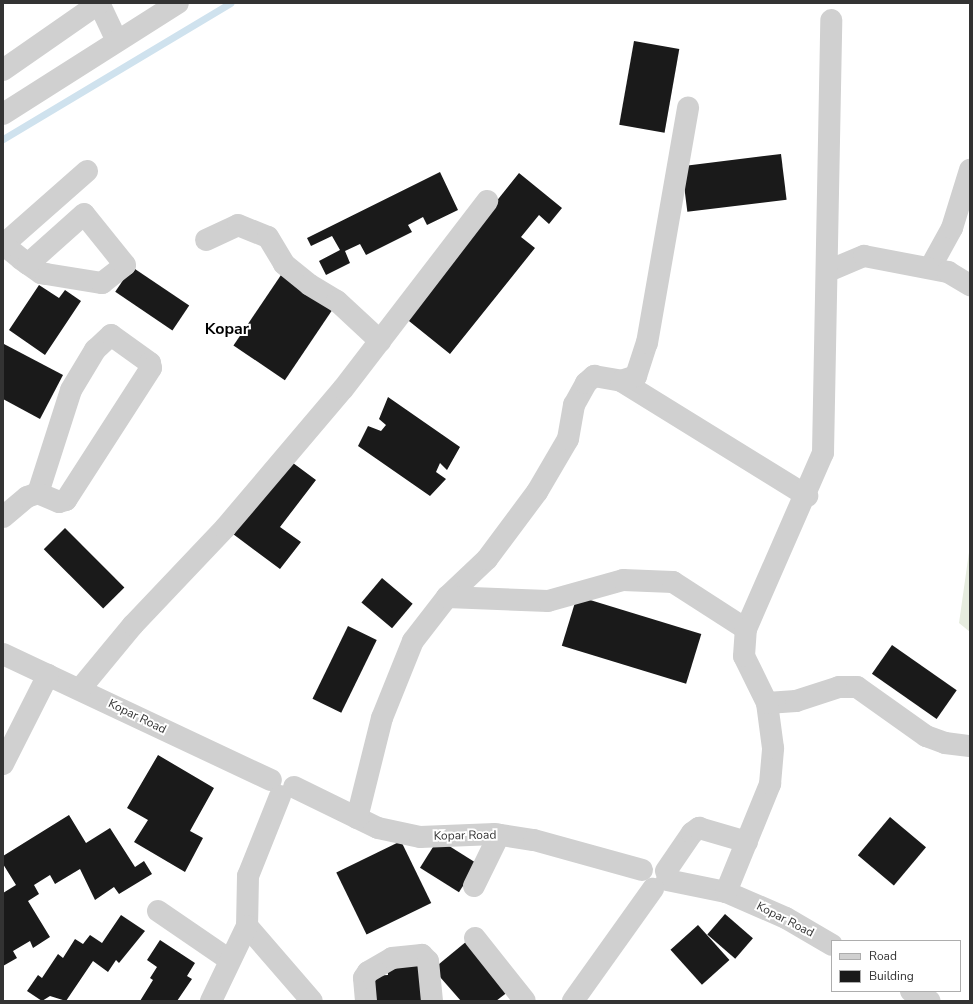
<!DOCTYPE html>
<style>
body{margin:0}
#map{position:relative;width:973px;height:1004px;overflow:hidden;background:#fff;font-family:"Nunito Sans",sans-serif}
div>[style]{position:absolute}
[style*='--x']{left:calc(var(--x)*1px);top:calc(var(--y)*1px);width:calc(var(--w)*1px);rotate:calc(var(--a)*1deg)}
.green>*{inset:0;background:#e6ecdf}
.stream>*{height:7px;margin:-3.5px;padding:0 3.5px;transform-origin:3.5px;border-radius:3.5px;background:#cfe2ee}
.building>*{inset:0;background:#1a1a1a;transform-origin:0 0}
.minor>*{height:22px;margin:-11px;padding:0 11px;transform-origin:11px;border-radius:11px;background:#d0d0d0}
span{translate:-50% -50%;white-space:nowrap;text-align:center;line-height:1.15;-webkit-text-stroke:4px #fff;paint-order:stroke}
.street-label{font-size:12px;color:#333}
.district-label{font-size:16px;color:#000;font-weight:700}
.frame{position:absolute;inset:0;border:4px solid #333;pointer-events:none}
.legend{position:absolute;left:831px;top:940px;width:130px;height:52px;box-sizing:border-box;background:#fff;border:1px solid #adadad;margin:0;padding:5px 7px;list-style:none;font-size:12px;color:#333}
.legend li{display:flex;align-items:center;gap:8px;height:20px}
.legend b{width:20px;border:1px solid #adadad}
</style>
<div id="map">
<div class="green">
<div style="clip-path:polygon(970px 545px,970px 632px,959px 623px)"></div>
</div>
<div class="stream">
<div style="--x:3;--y:139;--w:265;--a:-30.9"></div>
</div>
<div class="building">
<div style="left:634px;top:41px;width:46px;height:85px;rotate:10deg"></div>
<div style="left:781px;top:154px;width:46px;height:100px;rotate:83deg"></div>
<div style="clip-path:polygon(440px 172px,458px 210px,427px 225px,423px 217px,408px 225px,412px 232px,366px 255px,360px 244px,345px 251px,350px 263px,326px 275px,319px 261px,340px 250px,332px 236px,311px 246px,307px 238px)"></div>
<div style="clip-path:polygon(519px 173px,562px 208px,549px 224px,539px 215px,521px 237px,535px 248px,450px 354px,404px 317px)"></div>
<div style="left:132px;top:267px;width:69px;height:30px;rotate:34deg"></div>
<div style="left:281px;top:275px;width:62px;height:85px;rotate:34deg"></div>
<div style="clip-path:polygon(39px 285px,59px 298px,65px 290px,81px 301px,45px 355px,9px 330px)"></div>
<div style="clip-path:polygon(4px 344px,63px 375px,40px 419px,3px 399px)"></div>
<div style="clip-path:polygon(388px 397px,460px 447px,447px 470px,440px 463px,436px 472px,446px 479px,430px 496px,358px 446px,368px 426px,381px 431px,386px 425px,379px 419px)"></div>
<div style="clip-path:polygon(289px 460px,316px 480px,280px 527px,301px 542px,280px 569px,233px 534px)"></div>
<div style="left:65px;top:528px;width:84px;height:30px;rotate:45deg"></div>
<div style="left:382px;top:578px;width:40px;height:32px;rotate:40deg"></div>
<div style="left:577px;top:596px;width:130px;height:52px;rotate:17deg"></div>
<div style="left:348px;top:626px;width:32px;height:81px;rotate:26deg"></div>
<div style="left:892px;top:645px;width:79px;height:35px;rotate:35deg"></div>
<div style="clip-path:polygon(158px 755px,214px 788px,190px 831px,203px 838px,185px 872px,134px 842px,148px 820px,127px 808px)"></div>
<div style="clip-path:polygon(69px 815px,86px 843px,110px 828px,135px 867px,144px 861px,152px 874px,119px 894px,114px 887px,95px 900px,80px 869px,55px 884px,50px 875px,34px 885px,39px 894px,28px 901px,50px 937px,33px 948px,30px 941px,13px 951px,17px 958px,3px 966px,3px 893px,16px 885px,3px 864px,3px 856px)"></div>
<div style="left:890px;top:817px;width:47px;height:50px;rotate:40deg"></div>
<div style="left:438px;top:839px;width:46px;height:34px;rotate:32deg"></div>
<div style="left:401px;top:841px;width:69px;height:72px;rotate:64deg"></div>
<div style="left:725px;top:914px;width:37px;height:27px;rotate:41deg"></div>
<div style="clip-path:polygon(121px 915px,145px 931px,119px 963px,116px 960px,108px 972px,93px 961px,66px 1001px,50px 996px,42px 1001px,27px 991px,38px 975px,42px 978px,58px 954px,63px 958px,75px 939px,83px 944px,90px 935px,102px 943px)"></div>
<div style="left:698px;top:925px;width:47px;height:37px;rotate:48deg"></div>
<div style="clip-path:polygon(160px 940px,195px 963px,187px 976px,192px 979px,177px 1001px,140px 1001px,153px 980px,150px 978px,157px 967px,147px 960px)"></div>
<div style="clip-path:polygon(467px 941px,509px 991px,496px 1001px,461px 1001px,433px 969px)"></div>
<div style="clip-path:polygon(425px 961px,428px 1001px,372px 1001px,370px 976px,388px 975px,387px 963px)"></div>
</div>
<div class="minor">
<div style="--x:99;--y:3;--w:42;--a:64.7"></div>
<div style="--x:3;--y:70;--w:116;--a:-34.8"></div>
<div style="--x:3;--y:114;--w:207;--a:-32.4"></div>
<div style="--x:206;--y:240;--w:35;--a:-25"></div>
<div style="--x:238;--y:225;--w:32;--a:22"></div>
<div style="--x:268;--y:237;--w:31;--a:59"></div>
<div style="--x:284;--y:264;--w:33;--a:39"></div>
<div style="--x:310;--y:285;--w:31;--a:31"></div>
<div style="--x:337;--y:301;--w:59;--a:42.9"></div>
<div style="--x:3;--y:245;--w:112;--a:-41.4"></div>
<div style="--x:4;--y:245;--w:22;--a:39"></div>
<div style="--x:21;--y:259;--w:9;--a:36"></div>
<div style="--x:28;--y:264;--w:16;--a:35"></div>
<div style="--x:41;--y:273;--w:5;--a:11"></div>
<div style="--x:46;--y:274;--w:57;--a:9.1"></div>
<div style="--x:102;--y:283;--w:29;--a:-38"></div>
<div style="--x:125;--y:265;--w:65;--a:-128.8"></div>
<div style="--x:84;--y:214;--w:75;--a:138.2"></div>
<div style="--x:930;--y:268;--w:46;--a:-61.2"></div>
<div style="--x:952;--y:228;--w:61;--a:-72.8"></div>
<div style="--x:828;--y:271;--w:39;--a:-23"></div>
<div style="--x:864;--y:256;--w:86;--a:10.8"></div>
<div style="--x:948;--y:272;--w:26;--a:31"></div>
<div style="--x:621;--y:381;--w:219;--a:31.7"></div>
<div style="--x:3;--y:517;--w:31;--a:-40"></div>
<div style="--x:27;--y:497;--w:12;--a:-20"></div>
<div style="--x:38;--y:493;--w:108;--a:-72.2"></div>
<div style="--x:71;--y:390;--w:47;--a:-59"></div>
<div style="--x:95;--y:350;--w:22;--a:-43"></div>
<div style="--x:111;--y:335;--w:48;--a:35.7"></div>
<div style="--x:150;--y:363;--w:5;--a:79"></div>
<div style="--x:151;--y:368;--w:157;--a:122.8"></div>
<div style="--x:66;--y:500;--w:7;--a:164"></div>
<div style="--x:59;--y:502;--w:23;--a:-157"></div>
<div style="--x:447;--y:597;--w:55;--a:-43.5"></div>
<div style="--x:487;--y:559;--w:84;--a:-53.3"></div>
<div style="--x:537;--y:492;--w:61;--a:-59.7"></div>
<div style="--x:568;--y:439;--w:35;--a:-80"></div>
<div style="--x:574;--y:405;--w:25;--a:-61"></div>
<div style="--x:586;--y:383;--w:11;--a:-41"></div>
<div style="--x:594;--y:376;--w:27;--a:10"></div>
<div style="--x:621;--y:381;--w:16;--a:-18"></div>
<div style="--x:636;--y:376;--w:35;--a:-72"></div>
<div style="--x:647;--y:343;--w:239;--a:-80.1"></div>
<div style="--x:3;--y:654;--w:296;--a:25.2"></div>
<div style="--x:80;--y:689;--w:83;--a:-50.4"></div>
<div style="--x:133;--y:625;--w:134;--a:-46.5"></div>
<div style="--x:225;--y:528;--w:182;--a:-49.7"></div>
<div style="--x:343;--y:389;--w:237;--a:-52.5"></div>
<div style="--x:767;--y:703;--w:29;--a:-4"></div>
<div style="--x:796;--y:701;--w:45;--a:-18"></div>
<div style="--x:839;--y:687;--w:18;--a:0"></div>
<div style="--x:857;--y:687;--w:85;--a:35.4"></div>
<div style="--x:926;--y:736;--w:20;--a:20"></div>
<div style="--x:945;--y:743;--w:25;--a:7"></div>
<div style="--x:3;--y:764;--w:100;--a:-63.2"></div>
<div style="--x:294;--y:787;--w:93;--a:26"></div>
<div style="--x:378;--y:828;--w:43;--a:12.1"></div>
<div style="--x:420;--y:837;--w:75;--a:-2.3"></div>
<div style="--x:495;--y:834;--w:39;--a:9"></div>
<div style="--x:534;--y:840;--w:112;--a:15.5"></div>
<div style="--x:280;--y:796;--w:86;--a:111.8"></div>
<div style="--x:248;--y:876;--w:50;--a:91.1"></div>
<div style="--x:247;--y:926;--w:99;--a:49.1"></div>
<div style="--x:357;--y:818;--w:103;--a:-76"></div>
<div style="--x:382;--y:718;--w:83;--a:-68.1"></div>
<div style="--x:413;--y:641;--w:56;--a:-52.3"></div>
<div style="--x:447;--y:597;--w:101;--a:2.3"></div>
<div style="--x:548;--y:601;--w:78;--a:-15.6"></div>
<div style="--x:623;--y:580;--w:50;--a:2.3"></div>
<div style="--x:673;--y:582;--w:87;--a:32.8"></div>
<div style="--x:746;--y:629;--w:192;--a:-66.4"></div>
<div style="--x:823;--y:453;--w:433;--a:-88.9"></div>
<div style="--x:666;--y:871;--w:46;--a:-55.6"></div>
<div style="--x:692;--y:833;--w:9;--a:-36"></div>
<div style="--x:699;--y:828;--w:50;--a:16.3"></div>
<div style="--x:667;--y:880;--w:60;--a:11.5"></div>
<div style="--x:726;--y:892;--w:65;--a:23.4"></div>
<div style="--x:786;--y:918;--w:53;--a:30.4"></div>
<div style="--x:474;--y:886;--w:57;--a:-63.9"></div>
<div style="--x:726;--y:892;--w:117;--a:-67.8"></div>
<div style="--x:770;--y:784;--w:36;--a:-85"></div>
<div style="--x:773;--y:748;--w:45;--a:-97.6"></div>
<div style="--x:767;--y:703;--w:52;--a:-116.1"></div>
<div style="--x:744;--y:656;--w:27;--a:-86"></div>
<div style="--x:158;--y:911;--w:85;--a:34.4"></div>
<div style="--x:475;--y:938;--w:80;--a:51.6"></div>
<div style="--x:911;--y:991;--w:21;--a:28"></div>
<div style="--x:211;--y:1001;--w:83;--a:-64.4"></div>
<div style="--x:366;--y:1001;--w:23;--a:-95"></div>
<div style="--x:364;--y:978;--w:7;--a:-56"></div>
<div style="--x:368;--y:972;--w:28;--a:-30"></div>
<div style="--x:392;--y:958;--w:30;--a:-6"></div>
<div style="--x:422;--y:955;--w:8;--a:45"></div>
<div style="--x:428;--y:961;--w:40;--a:84.3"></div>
<div style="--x:573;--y:1001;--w:138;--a:-54.5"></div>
</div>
<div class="street-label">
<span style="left:137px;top:717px;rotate:26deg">Kopar Road</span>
<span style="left:465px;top:836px;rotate:-1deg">Kopar Road</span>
<span style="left:785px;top:920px;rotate:27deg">Kopar Road</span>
</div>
<div class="district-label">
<span style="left:227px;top:329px">Kopar</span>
</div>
<div class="frame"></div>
<ul class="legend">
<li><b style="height:5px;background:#d0d0d0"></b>Road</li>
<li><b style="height:11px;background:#1a1a1a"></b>Building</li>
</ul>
</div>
